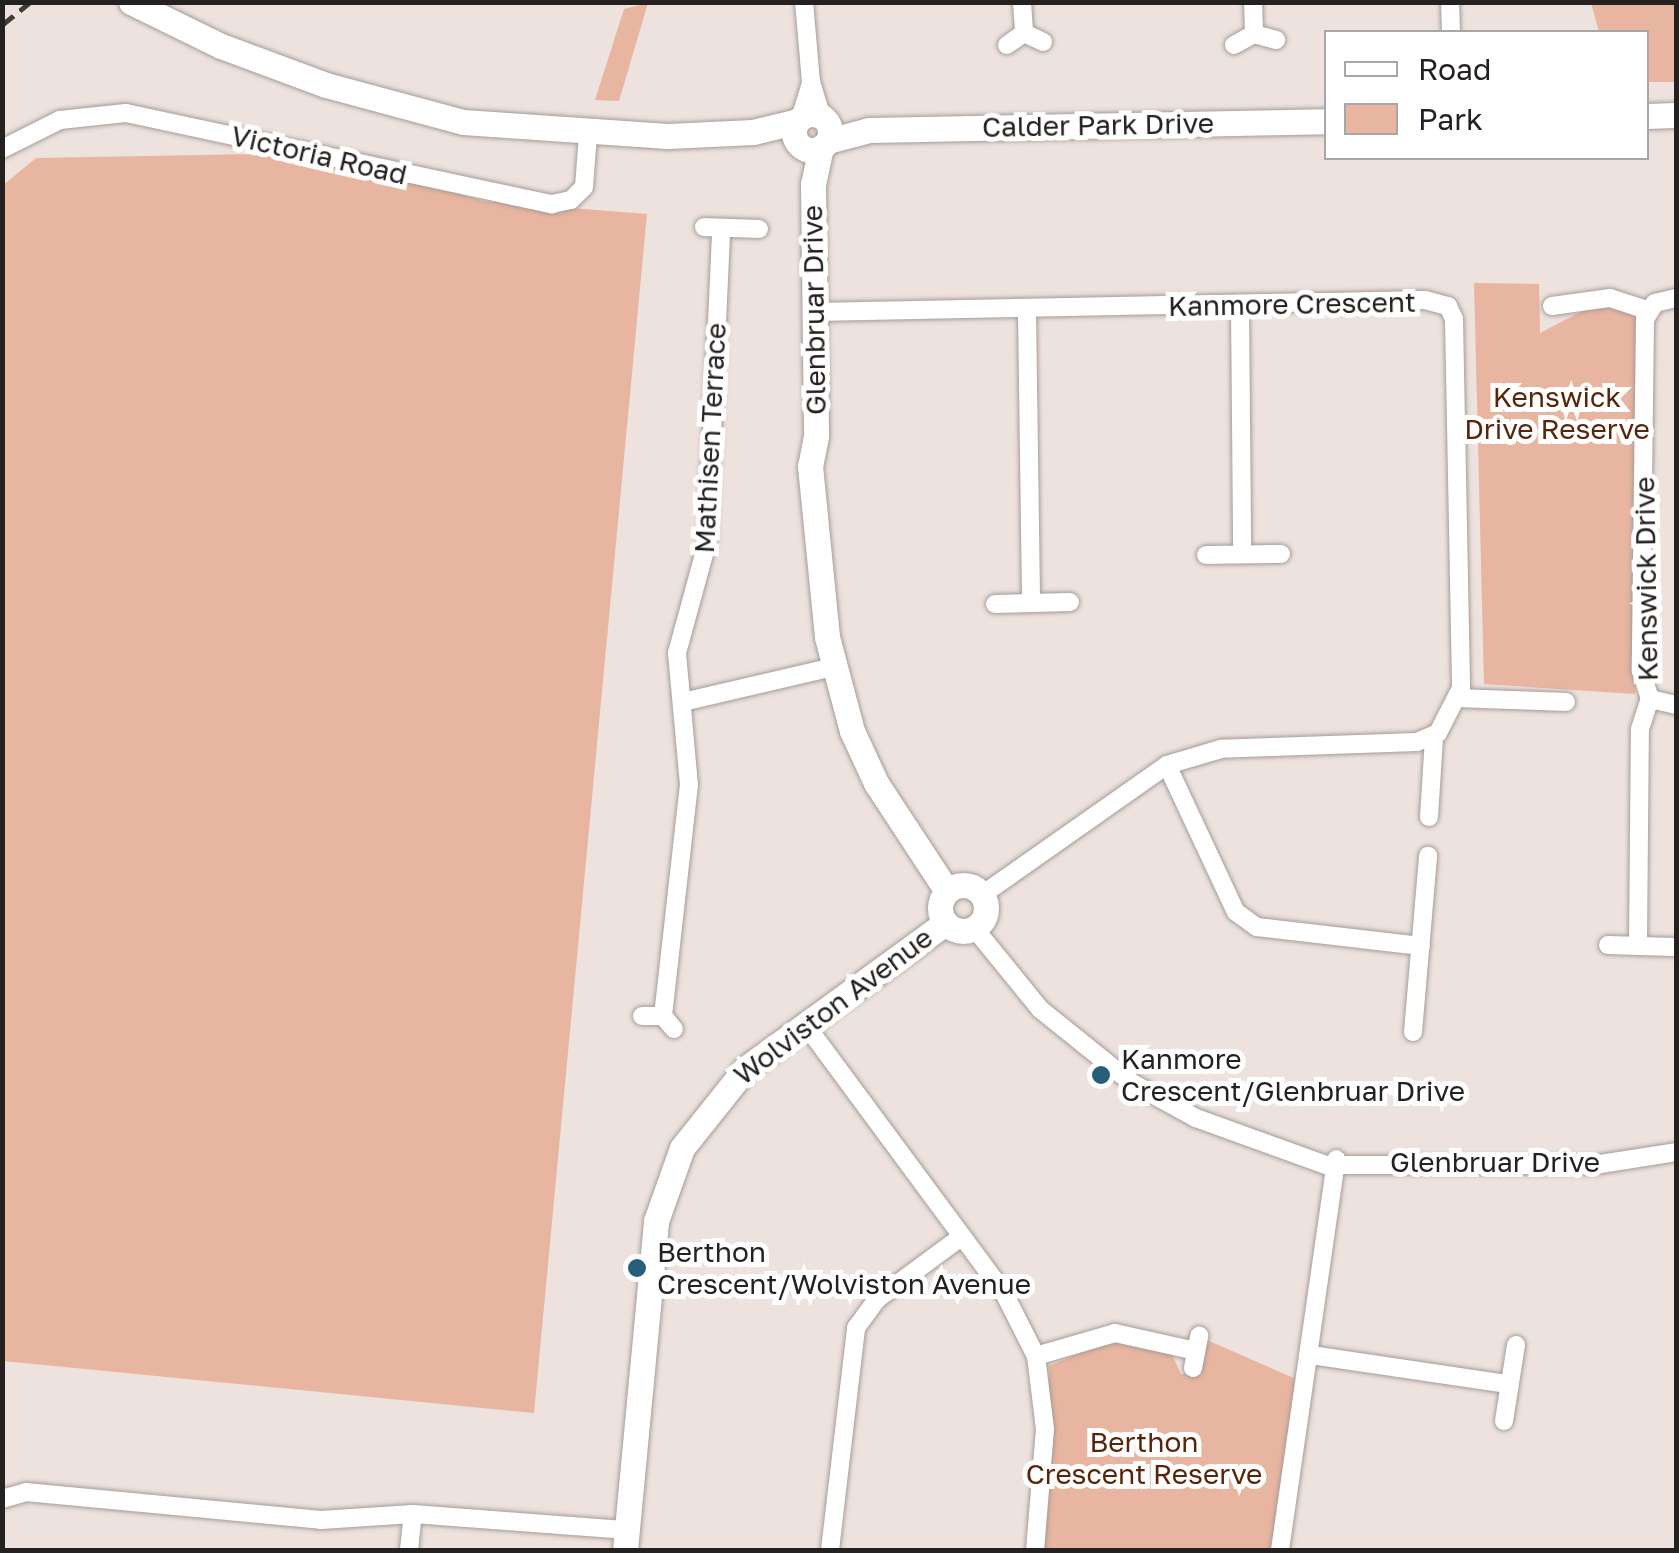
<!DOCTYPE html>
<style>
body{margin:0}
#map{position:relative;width:1679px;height:1553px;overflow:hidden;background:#ede2de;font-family:"Golos Text",sans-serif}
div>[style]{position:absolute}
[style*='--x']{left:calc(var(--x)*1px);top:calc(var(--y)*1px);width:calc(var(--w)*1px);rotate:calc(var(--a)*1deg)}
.green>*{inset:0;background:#e8b5a0}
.roads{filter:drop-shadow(0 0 2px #a69c97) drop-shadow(0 0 2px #a69c97)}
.street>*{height:18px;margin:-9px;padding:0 9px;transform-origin:9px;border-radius:9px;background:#fff}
.secondary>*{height:25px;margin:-12.5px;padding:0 12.5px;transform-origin:12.5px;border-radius:12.5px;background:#fff}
.secondary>.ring{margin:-12.5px;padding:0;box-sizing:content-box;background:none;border:25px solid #fff;border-radius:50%}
.rail>*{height:5px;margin-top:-2.5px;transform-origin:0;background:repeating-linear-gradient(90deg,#413c3a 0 15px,transparent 0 23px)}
.dots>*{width:28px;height:28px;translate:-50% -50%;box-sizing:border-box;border:5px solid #fff;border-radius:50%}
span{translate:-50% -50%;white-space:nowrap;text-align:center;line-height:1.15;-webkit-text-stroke:10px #fff;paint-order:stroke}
.street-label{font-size:28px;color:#252120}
.park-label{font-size:28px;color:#59250a}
.poi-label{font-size:28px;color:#252120}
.left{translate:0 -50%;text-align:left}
.frame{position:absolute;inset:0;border:5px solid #252120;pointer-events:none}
.legend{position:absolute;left:1324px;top:30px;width:325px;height:130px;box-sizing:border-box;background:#fff;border:2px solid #a8a6a6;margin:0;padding:12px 18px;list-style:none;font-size:30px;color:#252120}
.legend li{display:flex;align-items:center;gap:20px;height:50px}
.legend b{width:50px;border:2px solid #a8a6a6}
</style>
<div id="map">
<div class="green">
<div style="clip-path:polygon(648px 3px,619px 101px,595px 100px,624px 9px)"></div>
<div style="clip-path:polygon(1591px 3px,1676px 3px,1676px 82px,1647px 82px,1646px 32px,1599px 32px)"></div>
<div style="clip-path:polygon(317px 153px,483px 201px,647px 214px,534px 1413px,3px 1361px,2px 186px,36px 158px)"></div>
<div style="clip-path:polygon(1474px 283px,1539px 284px,1540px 333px,1584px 310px,1621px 306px,1637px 319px,1635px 694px,1484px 684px)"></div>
<div style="clip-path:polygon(1116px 1338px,1168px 1346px,1181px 1374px,1201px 1375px,1207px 1340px,1298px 1380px,1275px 1550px,1043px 1550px,1049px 1366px)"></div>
</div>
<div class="roads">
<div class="street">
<div style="--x:1022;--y:2;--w:31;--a:86"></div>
<div style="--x:1253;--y:2;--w:32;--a:88"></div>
<div style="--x:1450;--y:2;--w:30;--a:88"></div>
<div style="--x:1007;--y:45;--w:21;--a:-35"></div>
<div style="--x:1024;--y:33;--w:21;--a:25"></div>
<div style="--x:1234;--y:45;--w:23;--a:-29"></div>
<div style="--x:1254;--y:34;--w:23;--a:15"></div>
<div style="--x:811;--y:82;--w:37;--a:73"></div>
<div style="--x:800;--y:119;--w:39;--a:-73"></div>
<div style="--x:811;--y:82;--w:80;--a:-95"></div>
<div style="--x:2;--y:149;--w:65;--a:-26.6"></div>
<div style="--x:60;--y:120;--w:66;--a:-6.1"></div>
<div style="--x:126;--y:113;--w:436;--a:12.1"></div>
<div style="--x:552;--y:204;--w:19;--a:-12"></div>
<div style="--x:571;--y:200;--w:18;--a:-45"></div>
<div style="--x:584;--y:187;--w:52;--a:-85.6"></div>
<div style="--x:704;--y:227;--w:55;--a:2.1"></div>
<div style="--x:1676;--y:298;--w:22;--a:167"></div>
<div style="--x:1655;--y:303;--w:19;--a:122"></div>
<div style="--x:1645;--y:319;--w:352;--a:90.7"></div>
<div style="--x:1641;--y:671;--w:29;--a:72"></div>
<div style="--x:1650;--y:699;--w:27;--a:13"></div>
<div style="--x:1240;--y:305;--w:249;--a:89.5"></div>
<div style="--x:1552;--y:306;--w:59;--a:-7.9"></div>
<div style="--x:1610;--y:298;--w:40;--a:18"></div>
<div style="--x:1027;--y:311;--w:292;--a:89.2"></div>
<div style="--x:815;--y:312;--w:610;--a:-1.13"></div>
<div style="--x:1425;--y:300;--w:24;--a:15"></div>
<div style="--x:1448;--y:306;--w:14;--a:65"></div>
<div style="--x:1454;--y:319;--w:369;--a:88.9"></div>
<div style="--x:1461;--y:688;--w:51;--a:117.1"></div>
<div style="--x:1438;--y:733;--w:23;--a:157"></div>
<div style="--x:1417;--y:742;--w:196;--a:178"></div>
<div style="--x:1221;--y:749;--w:56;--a:163.5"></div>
<div style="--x:1167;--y:765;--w:226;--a:144.9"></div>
<div style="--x:1206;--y:555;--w:75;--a:-0.8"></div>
<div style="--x:995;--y:604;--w:75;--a:-1.5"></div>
<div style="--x:1458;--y:698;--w:108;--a:2.1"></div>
<div style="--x:683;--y:702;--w:154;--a:-13.1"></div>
<div style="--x:1167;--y:765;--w:162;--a:64.9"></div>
<div style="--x:1236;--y:912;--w:26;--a:36"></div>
<div style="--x:1257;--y:927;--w:165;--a:6.6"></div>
<div style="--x:1429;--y:817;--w:80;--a:-86.4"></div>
<div style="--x:975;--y:929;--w:103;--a:50.9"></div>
<div style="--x:1040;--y:1009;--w:118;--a:38.8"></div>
<div style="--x:1132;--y:1083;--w:73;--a:28.7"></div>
<div style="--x:1196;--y:1118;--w:138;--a:19.9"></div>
<div style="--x:1326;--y:1165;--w:268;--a:0"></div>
<div style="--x:1594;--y:1165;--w:83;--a:-9"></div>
<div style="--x:1608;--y:945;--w:65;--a:1.8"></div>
<div style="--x:1638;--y:946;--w:217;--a:-89.5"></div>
<div style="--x:1640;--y:729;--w:32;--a:-72"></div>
<div style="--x:642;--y:1016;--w:21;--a:0"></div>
<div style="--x:663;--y:1016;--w:17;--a:50"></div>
<div style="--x:663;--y:1016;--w:232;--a:-83.6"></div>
<div style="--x:689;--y:785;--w:133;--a:-95.2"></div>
<div style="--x:677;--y:653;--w:114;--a:-74.7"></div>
<div style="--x:707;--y:543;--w:313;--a:-87.4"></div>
<div style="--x:805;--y:1024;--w:335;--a:53.5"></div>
<div style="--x:1004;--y:1293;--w:71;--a:63.1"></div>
<div style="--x:1036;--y:1356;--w:74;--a:83"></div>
<div style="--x:1045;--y:1429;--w:121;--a:94.7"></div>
<div style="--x:1413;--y:1032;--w:177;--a:-85.1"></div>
<div style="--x:1311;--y:1355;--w:199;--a:8.4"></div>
<div style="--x:1036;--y:1356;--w:82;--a:-16.2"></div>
<div style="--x:1115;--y:1333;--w:83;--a:12.5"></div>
<div style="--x:1193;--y:1368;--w:33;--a:-79"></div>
<div style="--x:1504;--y:1421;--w:77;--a:-81"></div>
<div style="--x:2;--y:1499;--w:25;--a:-16"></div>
<div style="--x:26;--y:1492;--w:296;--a:5.4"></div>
<div style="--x:321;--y:1520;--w:92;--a:-3.7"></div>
<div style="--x:409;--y:1550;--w:36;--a:-84"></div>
<div style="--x:413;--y:1514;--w:215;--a:4.3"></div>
<div style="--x:830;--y:1550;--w:224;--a:-83.3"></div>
<div style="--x:856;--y:1328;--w:34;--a:-54"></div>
<div style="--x:876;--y:1300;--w:106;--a:-36.5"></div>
<div style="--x:1280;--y:1550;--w:395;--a:-81.8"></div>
</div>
<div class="secondary">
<div style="--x:131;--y:2;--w:100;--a:26.1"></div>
<div style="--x:221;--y:46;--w:112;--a:20.4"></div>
<div style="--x:326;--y:85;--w:142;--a:15.1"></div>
<div style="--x:463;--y:122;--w:205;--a:3.9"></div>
<div style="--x:668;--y:136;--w:85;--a:-2.7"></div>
<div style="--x:753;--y:132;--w:46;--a:-13.7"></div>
<div class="ring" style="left:794px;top:114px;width:11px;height:11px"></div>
<div style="--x:1646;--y:116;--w:30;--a:-2"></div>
<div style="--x:828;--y:141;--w:42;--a:-15"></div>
<div style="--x:869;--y:130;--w:457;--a:-1.1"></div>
<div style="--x:821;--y:147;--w:38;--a:102"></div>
<div style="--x:813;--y:184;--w:252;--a:89.3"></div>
<div style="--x:816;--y:436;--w:31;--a:101"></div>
<div style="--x:810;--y:466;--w:172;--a:84.3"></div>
<div style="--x:827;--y:637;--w:97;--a:75.1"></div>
<div style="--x:852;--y:731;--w:57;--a:65.2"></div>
<div style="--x:876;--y:783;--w:129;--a:56.7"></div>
<div class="ring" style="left:940px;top:885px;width:21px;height:21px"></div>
<div style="--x:625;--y:1550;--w:330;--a:-84.6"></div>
<div style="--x:656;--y:1221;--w:77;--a:-70.4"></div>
<div style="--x:682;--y:1148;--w:101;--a:-51.4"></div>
<div style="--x:745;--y:1069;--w:248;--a:-36.1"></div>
</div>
</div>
<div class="rail">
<div style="--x:2;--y:25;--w:36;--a:-39"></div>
</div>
<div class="dots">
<div style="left:1101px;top:1075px;background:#295e7a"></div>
<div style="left:637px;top:1268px;background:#295e7a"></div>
</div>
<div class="street-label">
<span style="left:1098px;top:125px;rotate:-1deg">Calder Park Drive</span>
<span style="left:319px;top:155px;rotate:13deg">Victoria Road</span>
<span style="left:1292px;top:304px;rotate:-1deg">Kanmore Crescent</span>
<span style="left:814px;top:310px;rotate:-91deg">Glenbruar Drive</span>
<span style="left:710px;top:438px;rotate:-87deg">Mathisen Terrace</span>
<span style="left:1646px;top:579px;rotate:-91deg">Kenswick Drive</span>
<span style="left:833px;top:1006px;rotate:-37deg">Wolviston Avenue</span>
<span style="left:1495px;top:1162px">Glenbruar Drive</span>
</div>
<div class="park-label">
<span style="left:1557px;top:413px">Kenswick<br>Drive Reserve</span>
<span style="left:1144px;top:1458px">Berthon<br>Crescent Reserve</span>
</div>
<div class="poi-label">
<span class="left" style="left:1121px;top:1075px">Kanmore<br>Crescent/Glenbruar Drive</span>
<span class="left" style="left:657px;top:1268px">Berthon<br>Crescent/Wolviston Avenue</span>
</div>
<div class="frame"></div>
<ul class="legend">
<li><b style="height:12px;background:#fff"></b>Road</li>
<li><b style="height:28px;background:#e8b5a0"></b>Park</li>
</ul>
</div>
